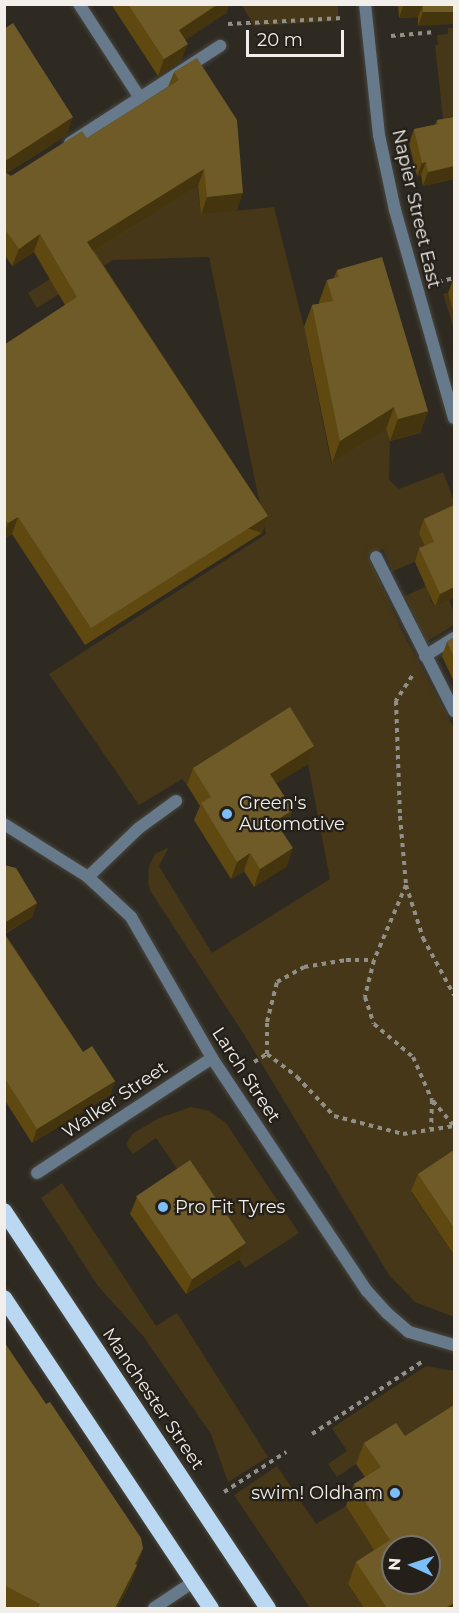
<!DOCTYPE html>
<style>
body{margin:0}
#map{position:relative;width:459px;height:1613px;overflow:hidden;background:#2e2a22;font-family:Montserrat,sans-serif}
div>[style]{position:absolute}
[style*='--x']{left:calc(var(--x)*1px);top:calc(var(--y)*1px);width:calc(var(--w)*1px);rotate:calc(var(--a)*1deg)}
.green>*{inset:0;background:#453717}
.path>*{height:4px;margin-top:-2px;transform-origin:0;background:repeating-linear-gradient(90deg,#928e88 0 4.5px,transparent 0 9px)}
.roads{filter:drop-shadow(0 0 2px #49463e) drop-shadow(0 0 2px #49463e)}
.service>*{height:12px;margin:-6px;padding:0 6px;transform-origin:6px;border-radius:6px;background:#667a8b}
.minor>*{height:12px;margin:-6px;padding:0 6px;transform-origin:6px;border-radius:6px;background:#667a8b}
.tertiary>*{height:12px;margin:-6px;padding:0 6px;transform-origin:6px;border-radius:6px;background:#667a8b}
.trunk>*{height:16px;margin:-8px;padding:0 8px;transform-origin:8px;border-radius:8px;background:#bad8f2}
.wall>*{inset:0;background:#5f4910}
.shaded-wall>*{inset:0;background:#45350e;transform-origin:0 0}
.building>*{inset:0;background:#6f5b28;transform-origin:0 0}
.dots>*{width:16px;height:16px;translate:-50% -50%;box-sizing:border-box;border:3px solid #242019;border-radius:50%}
span{translate:-50% -50%;white-space:nowrap;text-align:center;line-height:1.15;-webkit-text-stroke:4.5px #242019;paint-order:stroke}
.street-label{font-size:18px;color:#f2efea}
.poi-label{font-size:18px;color:#f2efea}
.left{translate:0 -50%;text-align:left}
.right{translate:-100% -50%;text-align:right}
.frame{position:absolute;inset:0;border:6px solid #f2efea;pointer-events:none}
.north{position:absolute;left:381px;top:1535px;width:60px;height:60px;box-sizing:border-box;background:#242019;border:2px solid #76736d;border-radius:50%;rotate:273deg;font-size:16px;font-weight:700;line-height:24px;text-align:center;color:#f2efea}
.north::after{content:'';display:block;margin:auto;width:21px;height:27px;background:#7bbef8;clip-path:polygon(50% 0,100% 100%,50% 72%,0 100%)}
.scale{position:absolute;left:246px;top:30px;width:98px;height:27px;box-sizing:border-box;border:3px solid #f2efea;border-top:0;padding-left:8px;font-size:18px;line-height:21px;white-space:nowrap;color:#f2efea;-webkit-text-stroke:4px #242019;paint-order:stroke}
</style>
<div id="map">
<div class="green">
<div style="clip-path:polygon(242px 5px,338px 5px,338px 21px,254px 26px)"></div>
<div style="clip-path:polygon(448px 28px,454px 28px,454px 116px,443px 119px,435px 45px,438px 45px,437px 35px,448px 34px)"></div>
<div style="clip-path:polygon(197px 184px,201px 214px,274px 207px,304px 327px,331px 462px,386px 429px,390px 441px,389px 480px,399px 489px,443px 472px,454px 501px,454px 517px,429px 556px,393px 571px,383px 549px,368px 555px,402px 631px,454px 728px,454px 1163px,411px 1192px,454px 1255px,454px 1317px,415px 1302px,389px 1275px,245px 1036px,151px 892px,148px 883px,149px 866px,155px 854px,169px 847px,159px 866px,212px 953px,330px 879px,308px 764px,283px 725px,187px 785px,182px 779px,139px 805px,49px 674px,266px 534px,209px 257px,113px 260px,37px 308px,28px 293px)"></div>
<div style="clip-path:polygon(448px 293px,454px 315px,454px 329px,443px 294px)"></div>
<div style="clip-path:polygon(424px 583px,443px 588px,429px 595px,434px 607px,449px 600px,454px 612px,454px 625px,426px 642px,405px 596px,425px 587px)"></div>
<div style="clip-path:polygon(191px 1107px,209px 1111px,226px 1123px,299px 1233px,245px 1268px,156px 1138px,133px 1154px,128px 1148px,127px 1143px,132px 1134px,159px 1118px)"></div>
<div style="clip-path:polygon(62px 1183px,156px 1326px,177px 1313px,268px 1457px,228px 1482px,211px 1434px,143px 1336px,98px 1286px,41px 1198px)"></div>
<div style="clip-path:polygon(426px 1366px,454px 1371px,454px 1422px,356px 1464px,337px 1477px,328px 1464px,347px 1451px,332px 1428px)"></div>
<div style="clip-path:polygon(277px 1466px,316px 1524px,346px 1506px,382px 1562px,348px 1584px,364px 1608px,310px 1608px,234px 1495px)"></div>
</div>
<div class="path">
<div style="--x:228;--y:24;--w:115;--a:-3"></div>
<div style="--x:391;--y:36;--w:44;--a:-5.2"></div>
<div style="--x:438;--y:282;--w:16;--a:-14"></div>
<div style="--x:412;--y:676;--w:30;--a:123"></div>
<div style="--x:396;--y:701;--w:115;--a:88"></div>
<div style="--x:400;--y:816;--w:69;--a:85"></div>
<div style="--x:406;--y:885;--w:56;--a:72.2"></div>
<div style="--x:423;--y:938;--w:65;--a:61.5"></div>
<div style="--x:406;--y:885;--w:82;--a:113.1"></div>
<div style="--x:374;--y:960;--w:38;--a:104"></div>
<div style="--x:365;--y:997;--w:28;--a:72"></div>
<div style="--x:374;--y:1024;--w:51;--a:40.2"></div>
<div style="--x:413;--y:1057;--w:47;--a:66.2"></div>
<div style="--x:432;--y:1100;--w:29;--a:92"></div>
<div style="--x:267;--y:1054;--w:32;--a:-90"></div>
<div style="--x:267;--y:1022;--w:41;--a:-76"></div>
<div style="--x:277;--y:982;--w:31;--a:-29"></div>
<div style="--x:304;--y:967;--w:43;--a:-9.5"></div>
<div style="--x:346;--y:960;--w:28;--a:0"></div>
<div style="--x:254;--y:1062;--w:15;--a:-32"></div>
<div style="--x:267;--y:1054;--w:38;--a:37"></div>
<div style="--x:297;--y:1077;--w:54;--a:46.5"></div>
<div style="--x:334;--y:1116;--w:71;--a:14.6"></div>
<div style="--x:403;--y:1134;--w:52;--a:-8.9"></div>
<div style="--x:433;--y:1101;--w:31;--a:50"></div>
<div style="--x:312;--y:1434;--w:133;--a:-33.3"></div>
<div style="--x:224;--y:1492;--w:74;--a:-32.8"></div>
</div>
<div class="roads">
<div class="service">
<div style="--x:376;--y:557;--w:173;--a:63.1"></div>
<div style="--x:425;--y:656;--w:34;--a:-32"></div>
</div>
<div class="minor">
<div style="--x:79;--y:4;--w:112;--a:57"></div>
<div style="--x:70;--y:143;--w:179;--a:-32.9"></div>
<div style="--x:4;--y:824;--w:99;--a:32.2"></div>
<div style="--x:88;--y:877;--w:59;--a:42.9"></div>
<div style="--x:131;--y:917;--w:163;--a:60.1"></div>
<div style="--x:212;--y:1058;--w:280;--a:56.4"></div>
<div style="--x:367;--y:1291;--w:30;--a:48"></div>
<div style="--x:387;--y:1313;--w:29;--a:41"></div>
<div style="--x:409;--y:1332;--w:47;--a:16.1"></div>
<div style="--x:88;--y:877;--w:71;--a:-43.9"></div>
<div style="--x:139;--y:828;--w:46;--a:-36.1"></div>
<div style="--x:37;--y:1173;--w:209;--a:-33.3"></div>
<div style="--x:154;--y:1608;--w:47;--a:-33.7"></div>
</div>
<div class="tertiary">
<div style="--x:365;--y:4;--w:132;--a:83.9"></div>
<div style="--x:379;--y:135;--w:77;--a:78"></div>
<div style="--x:395;--y:210;--w:216;--a:74.2"></div>
</div>
<div class="trunk">
<div style="--x:4;--y:1211;--w:477;--a:56.4"></div>
<div style="--x:4;--y:1298;--w:373;--a:56.3"></div>
</div>
</div>
<div class="wall">
<div style="clip-path:polygon(111px 4px,229px 4px,226px 13px,185px 40px,181px 61px,158px 76px)"></div>
<div style="clip-path:polygon(398px 4px,454px 4px,418px 26px,418px 17px,399px 18px)"></div>
<div style="clip-path:polygon(4px 29px,67px 135px,7px 173px,11px 176px,87px 138px,168px 87px,174px 72px,197px 58px,237px 210px,201px 215px,198px 186px,94px 251px,268px 516px,262px 533px,85px 645px,12px 534px,4px 539px,4px 345px,65px 305px,34px 252px,12px 266px,4px 254px)"></div>
<div style="clip-path:polygon(454px 117px,454px 179px,423px 186px,421px 175px,417px 176px,409px 143px,414px 129px,435px 125px,437px 120px)"></div>
<div style="clip-path:polygon(337px 270px,428px 411px,420px 433px,390px 441px,386px 429px,332px 463px,304px 327px,312px 305px,319px 304px,319px 302px,327px 280px,334px 278px)"></div>
<div style="clip-path:polygon(454px 279px,454px 315px,448px 293px,453px 280px)"></div>
<div style="clip-path:polygon(454px 505px,454px 598px,435px 607px,415px 562px,419px 548px,425px 546px,419px 533px,424px 519px)"></div>
<div style="clip-path:polygon(454px 637px,454px 682px,442px 656px,447px 642px)"></div>
<div style="clip-path:polygon(314px 746px,308px 764px,276px 783px,293px 810px,286px 827px,281px 830px,287px 866px,254px 887px,244px 871px,231px 879px,194px 820px,200px 806px,187px 785px,193px 768px)"></div>
<div style="clip-path:polygon(4px 865px,37px 903px,32px 917px,5px 934px,83px 1052px,115px 1081px,110px 1095px,32px 1143px,4px 1099px)"></div>
<div style="clip-path:polygon(454px 1150px,454px 1255px,411px 1191px,418px 1174px)"></div>
<div style="clip-path:polygon(137px 1197px,239px 1260px,186px 1294px,130px 1214px)"></div>
<div style="clip-path:polygon(4px 1342px,143px 1548px,131px 1582px,117px 1608px,9px 1608px,4px 1606px)"></div>
<div style="clip-path:polygon(396px 1423px,454px 1608px,364px 1608px,348px 1584px,356px 1562px,374px 1550px,346px 1506px,354px 1484px,365px 1477px,356px 1464px,364px 1443px)"></div>
</div>
<div class="shaded-wall">
<div style="clip-path:polygon(218px 4px,229px 4px,226px 13px,173px 48px,179px 30px)"></div>
<div style="clip-path:polygon(404px 4px,423px 4px,418px 17px,399px 18px)"></div>
<div style="clip-path:polygon(454px 11px,454px 24px,418px 26px,423px 12px)"></div>
<div style="clip-path:polygon(188px 44px,181px 61px,158px 76px,164px 59px)"></div>
<div style="clip-path:polygon(73px 117px,67px 135px,4px 175px,5px 161px)"></div>
<div style="clip-path:polygon(426px 162px,421px 175px,417px 176px,422px 163px)"></div>
<div style="clip-path:polygon(454px 166px,454px 179px,423px 186px,428px 172px)"></div>
<div style="clip-path:polygon(204px 169px,198px 186px,81px 259px,87px 242px)"></div>
<div style="clip-path:polygon(243px 193px,237px 210px,201px 215px,207px 197px)"></div>
<div style="clip-path:polygon(40px 234px,34px 252px,12px 266px,19px 249px)"></div>
<div style="clip-path:polygon(394px 407px,386px 429px,332px 463px,340px 441px)"></div>
<div style="clip-path:polygon(428px 411px,420px 433px,390px 441px,398px 419px)"></div>
<div style="left:268px;top:516px;width:18px;height:209px;rotate:109deg"></div>
<div style="clip-path:polygon(18px 517px,12px 534px,4px 539px,4px 532px,8px 523px)"></div>
<div style="clip-path:polygon(454px 587px,454px 598px,435px 607px,440px 594px)"></div>
<div style="clip-path:polygon(314px 746px,308px 764px,264px 791px,270px 774px)"></div>
<div style="clip-path:polygon(293px 810px,286px 827px,269px 838px,275px 821px)"></div>
<div style="clip-path:polygon(293px 848px,287px 866px,254px 887px,260px 869px)"></div>
<div style="clip-path:polygon(250px 853px,244px 871px,231px 879px,237px 862px)"></div>
<div style="clip-path:polygon(37px 903px,32px 917px,4px 934px,4px 923px)"></div>
<div style="clip-path:polygon(115px 1081px,110px 1095px,32px 1143px,37px 1129px)"></div>
<div style="clip-path:polygon(246px 1243px,239px 1260px,186px 1294px,193px 1277px)"></div>
<div style="clip-path:polygon(143px 1548px,131px 1582px,117px 1608px,115px 1608px,135px 1564px)"></div>
<div style="clip-path:polygon(454px 1603px,454px 1608px,445px 1608px)"></div>
</div>
<div class="building">
<div style="clip-path:polygon(128px 4px,218px 4px,179px 30px,188px 44px,164px 59px)"></div>
<div style="left:423px;top:4px;width:31px;height:8px"></div>
<div style="clip-path:polygon(13px 23px,73px 117px,5px 161px,4px 165px,4px 29px)"></div>
<div style="clip-path:polygon(197px 58px,237px 120px,243px 193px,207px 197px,204px 169px,87px 242px,268px 516px,91px 628px,18px 517px,8px 523px,4px 518px,4px 345px,77px 297px,40px 234px,19px 249px,4px 228px,4px 172px,11px 176px,82px 131px,87px 138px,179px 80px,174px 72px)"></div>
<div style="clip-path:polygon(454px 117px,454px 166px,428px 172px,426px 162px,422px 163px,414px 129px,438px 124px,437px 120px)"></div>
<div style="clip-path:polygon(382px 257px,428px 411px,398px 419px,394px 407px,340px 441px,312px 305px,333px 301px,327px 280px,339px 277px,337px 270px)"></div>
<div style="clip-path:polygon(454px 505px,454px 587px,440px 594px,419px 548px,434px 542px,424px 519px)"></div>
<div style="clip-path:polygon(454px 637px,454px 657px,447px 642px)"></div>
<div style="clip-path:polygon(290px 707px,314px 746px,270px 774px,293px 810px,275px 821px,293px 848px,260px 869px,250px 853px,237px 862px,201px 803px,211px 797px,193px 768px)"></div>
<div style="clip-path:polygon(4px 865px,16px 868px,37px 903px,4px 923px)"></div>
<div style="clip-path:polygon(4px 934px,83px 1052px,92px 1046px,115px 1081px,37px 1129px,4px 1077px)"></div>
<div style="clip-path:polygon(454px 1150px,454px 1228px,418px 1174px)"></div>
<div style="left:190px;top:1160px;width:100px;height:65px;rotate:56deg"></div>
<div style="clip-path:polygon(4px 1342px,46px 1404px,50px 1402px,141px 1538px,143px 1548px,135px 1564px,137px 1565px,115px 1608px,38px 1608px,40px 1604px,4px 1585px)"></div>
<div style="clip-path:polygon(evenodd,454px 1405px,454px 1603px,445px 1608px,387px 1608px,356px 1562px,390px 1540px,354px 1484px,381px 1467px,364px 1443px,396px 1423px,405px 1436px,454px 1405px,393px 1547px,429px 1547px,429px 1583px,393px 1583px,393px 1547px)"></div>
</div>
<div class="dots">
<div style="left:227px;top:814px;background:#7bbef8"></div>
<div style="left:163px;top:1207px;background:#7bbef8"></div>
<div style="left:395px;top:1493px;background:#7bbef8"></div>
</div>
<div class="street-label">
<span style="left:416px;top:209px;rotate:77deg">Napier Street East</span>
<span style="left:246px;top:1075px;rotate:57deg">Larch Street</span>
<span style="left:115px;top:1100px;rotate:-34deg">Walker Street</span>
<span style="left:153px;top:1399px;rotate:56deg">Manchester Street</span>
</div>
<div class="poi-label">
<span class="left" style="left:239px;top:814px">Green's<br>Automotive</span>
<span class="left" style="left:175px;top:1207px">Pro Fit Tyres</span>
<span class="right" style="left:383px;top:1493px">swim! Oldham</span>
</div>
<div class="frame"></div>
<div class="north">N</div>
<div class="scale">20 m</div>
</div>
